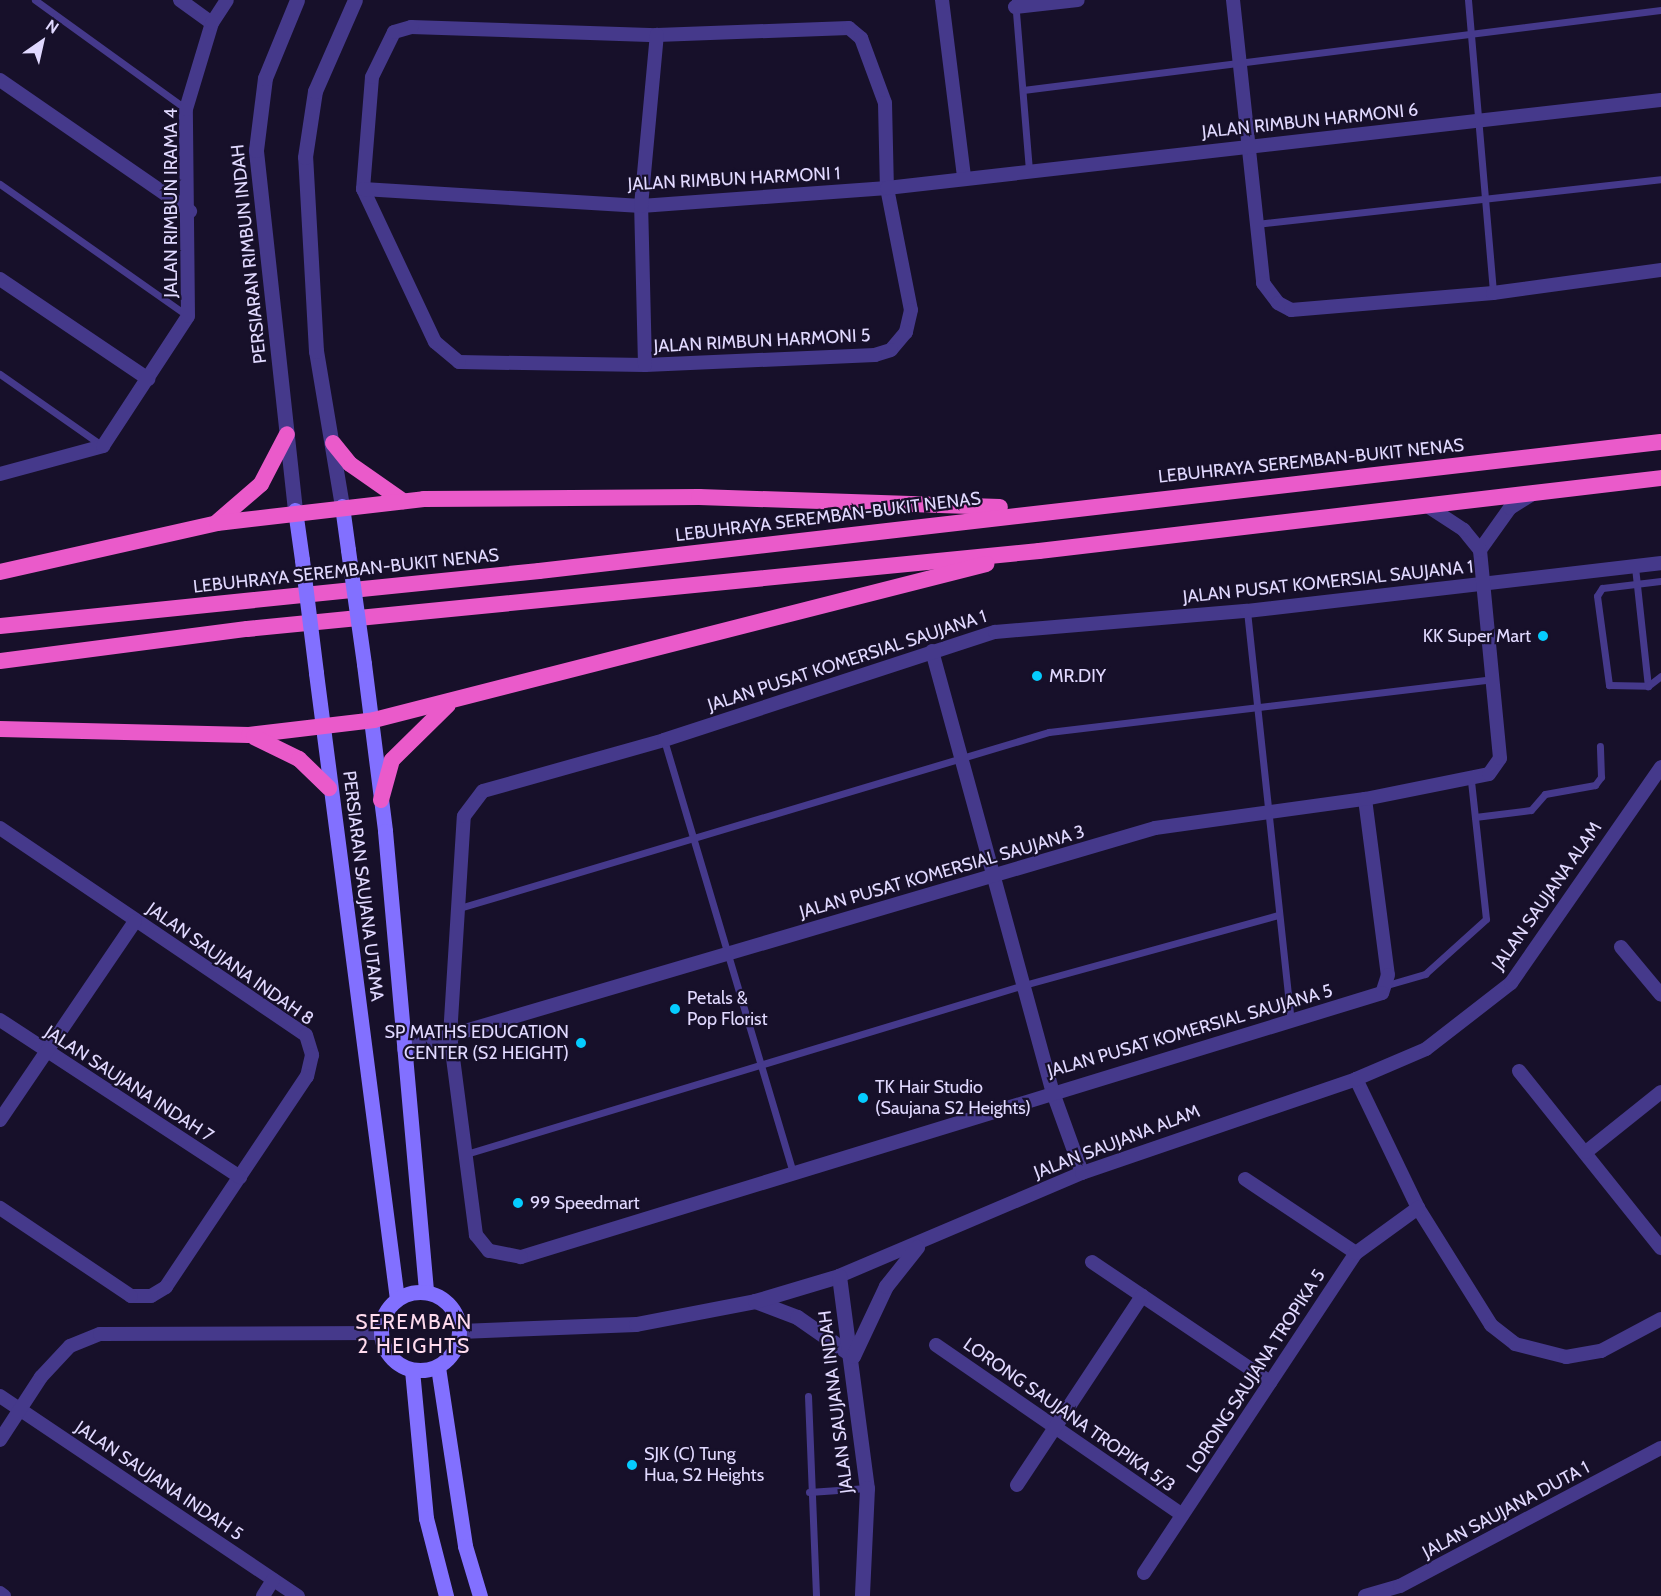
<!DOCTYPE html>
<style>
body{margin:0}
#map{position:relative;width:1661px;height:1596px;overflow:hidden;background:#17102a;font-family:Cabin,sans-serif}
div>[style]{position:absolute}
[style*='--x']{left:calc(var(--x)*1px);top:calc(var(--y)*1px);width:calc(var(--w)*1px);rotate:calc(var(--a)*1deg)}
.service>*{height:7px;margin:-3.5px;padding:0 3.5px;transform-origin:3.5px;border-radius:3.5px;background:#45398b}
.minor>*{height:14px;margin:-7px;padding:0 7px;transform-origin:7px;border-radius:7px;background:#45398b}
.tertiary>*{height:15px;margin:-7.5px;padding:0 7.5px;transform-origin:7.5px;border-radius:7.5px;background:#45398b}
.secondary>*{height:15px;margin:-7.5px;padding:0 7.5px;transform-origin:7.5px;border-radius:7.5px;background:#8270ff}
.secondary>.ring{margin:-7.5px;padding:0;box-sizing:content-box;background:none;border:15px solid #8270ff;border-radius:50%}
.trunk>*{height:16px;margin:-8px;padding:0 8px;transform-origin:8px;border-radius:8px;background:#ea5aca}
.secondary-bridge>*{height:15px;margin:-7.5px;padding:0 7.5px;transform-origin:7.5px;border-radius:7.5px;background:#8270ff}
.dots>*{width:16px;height:16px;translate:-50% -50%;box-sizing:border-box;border:3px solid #17102a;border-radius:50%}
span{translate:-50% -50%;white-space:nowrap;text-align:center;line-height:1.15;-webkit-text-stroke:4.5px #17102a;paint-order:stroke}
.street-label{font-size:18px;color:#e1d9ff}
.poi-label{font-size:18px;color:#e1d9ff}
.right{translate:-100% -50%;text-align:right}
.left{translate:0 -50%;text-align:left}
.quarter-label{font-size:21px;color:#ffdbee;letter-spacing:1.5px}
.north{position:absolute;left:12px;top:12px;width:60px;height:60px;-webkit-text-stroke:4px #17102a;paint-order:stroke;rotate:34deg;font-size:16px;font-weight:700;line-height:24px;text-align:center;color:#e1d9ff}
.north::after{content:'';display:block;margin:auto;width:21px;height:27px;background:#e1d9ff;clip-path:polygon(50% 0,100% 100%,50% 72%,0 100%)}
</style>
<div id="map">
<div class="service">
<div style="--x:35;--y:0;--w:186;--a:35.8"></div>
<div style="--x:1015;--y:0;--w:170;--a:85.3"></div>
<div style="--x:1468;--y:0;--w:294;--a:85.1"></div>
<div style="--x:1023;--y:90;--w:643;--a:-7.15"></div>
<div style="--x:0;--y:184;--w:230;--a:35.1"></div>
<div style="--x:1256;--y:224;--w:407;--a:-6.3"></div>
<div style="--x:0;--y:374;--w:126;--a:35"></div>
<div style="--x:1635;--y:567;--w:120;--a:83.8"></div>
<div style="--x:1661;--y:581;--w:59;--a:173.2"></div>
<div style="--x:1602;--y:588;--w:9;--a:122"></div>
<div style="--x:1597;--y:596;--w:90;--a:82.3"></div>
<div style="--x:1609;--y:685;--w:39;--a:1"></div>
<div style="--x:1648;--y:686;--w:16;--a:-38"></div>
<div style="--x:1247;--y:611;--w:412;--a:83.9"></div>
<div style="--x:664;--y:740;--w:449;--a:73.4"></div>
<div style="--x:1475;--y:817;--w:56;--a:-7.1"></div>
<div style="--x:1531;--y:810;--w:21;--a:-49"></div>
<div style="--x:1545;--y:794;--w:51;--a:-10.2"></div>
<div style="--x:1595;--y:785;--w:10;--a:-53"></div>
<div style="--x:1601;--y:777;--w:31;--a:-92"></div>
<div style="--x:456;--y:909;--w:619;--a:-16.62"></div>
<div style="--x:1049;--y:732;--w:446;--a:-6.8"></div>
<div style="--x:1387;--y:985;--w:40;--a:-16"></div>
<div style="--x:1425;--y:974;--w:82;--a:-42"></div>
<div style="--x:1486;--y:919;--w:139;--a:-96.2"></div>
<div style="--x:466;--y:1154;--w:583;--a:-16.85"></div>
<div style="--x:1024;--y:985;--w:264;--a:-15.4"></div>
<div style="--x:808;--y:1396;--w:200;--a:87.7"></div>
<div style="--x:809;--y:1492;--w:58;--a:-3.9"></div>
</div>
<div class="minor">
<div style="--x:180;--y:0;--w:39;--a:36"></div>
<div style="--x:942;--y:0;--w:178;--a:82.9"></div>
<div style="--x:1233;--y:0;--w:285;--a:83.9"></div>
<div style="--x:1263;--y:283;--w:25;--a:53"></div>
<div style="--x:1278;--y:303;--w:15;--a:28"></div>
<div style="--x:1291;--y:310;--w:203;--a:-4.8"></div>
<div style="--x:1493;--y:293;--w:170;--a:-7.8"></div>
<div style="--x:1015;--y:7;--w:63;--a:-6.3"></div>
<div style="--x:411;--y:27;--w:246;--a:1.9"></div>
<div style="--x:657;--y:35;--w:192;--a:-2.1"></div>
<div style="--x:849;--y:28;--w:16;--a:40"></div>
<div style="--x:861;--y:38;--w:69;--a:69.7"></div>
<div style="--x:885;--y:103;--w:85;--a:88.7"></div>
<div style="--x:887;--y:188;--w:124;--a:78.9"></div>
<div style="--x:911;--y:310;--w:23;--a:103"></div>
<div style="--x:906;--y:332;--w:23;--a:130"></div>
<div style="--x:891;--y:350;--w:17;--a:163"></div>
<div style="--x:875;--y:355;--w:230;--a:177.5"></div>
<div style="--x:645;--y:365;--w:186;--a:-179.1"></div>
<div style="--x:459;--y:362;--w:31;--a:-140"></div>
<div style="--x:435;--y:342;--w:169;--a:-115.2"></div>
<div style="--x:363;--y:189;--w:112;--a:-85.4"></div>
<div style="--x:372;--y:77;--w:50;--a:-63.9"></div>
<div style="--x:394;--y:32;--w:18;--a:-16"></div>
<div style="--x:0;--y:80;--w:231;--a:34.6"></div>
<div style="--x:363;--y:189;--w:279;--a:3.5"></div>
<div style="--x:641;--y:206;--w:247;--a:-4.2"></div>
<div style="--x:887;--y:188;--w:779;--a:-6.49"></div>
<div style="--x:0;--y:279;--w:179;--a:34"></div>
<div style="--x:645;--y:365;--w:159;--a:-91.4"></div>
<div style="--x:641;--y:206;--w:172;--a:-84.7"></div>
<div style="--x:0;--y:474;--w:107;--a:-15.2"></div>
<div style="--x:103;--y:446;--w:155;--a:-56.8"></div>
<div style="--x:188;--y:316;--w:207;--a:-90.6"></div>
<div style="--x:186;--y:109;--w:90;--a:-73.2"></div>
<div style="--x:212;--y:23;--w:27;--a:-57"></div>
<div style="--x:1480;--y:550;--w:52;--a:-54.5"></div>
<div style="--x:1510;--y:508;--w:26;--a:-32"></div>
<div style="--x:932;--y:651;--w:455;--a:74.7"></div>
<div style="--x:1052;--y:1090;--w:88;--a:70.1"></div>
<div style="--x:1365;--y:799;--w:177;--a:82.6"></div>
<div style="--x:1388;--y:975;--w:19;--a:108"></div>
<div style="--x:1382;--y:993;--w:901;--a:162.95"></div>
<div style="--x:521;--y:1257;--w:33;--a:-169"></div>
<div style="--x:489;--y:1251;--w:21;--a:-129"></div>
<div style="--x:476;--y:1235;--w:201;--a:-97.4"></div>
<div style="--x:450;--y:1036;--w:220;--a:-86.4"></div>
<div style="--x:464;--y:816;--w:31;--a:-53"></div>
<div style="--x:483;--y:791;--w:188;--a:-15.7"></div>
<div style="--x:664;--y:740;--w:348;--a:-18.1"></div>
<div style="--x:995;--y:632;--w:253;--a:-4.8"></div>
<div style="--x:1247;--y:611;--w:417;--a:-6.6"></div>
<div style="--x:0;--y:828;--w:369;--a:34.1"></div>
<div style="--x:306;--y:1035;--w:21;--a:73"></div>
<div style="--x:312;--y:1055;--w:22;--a:103"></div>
<div style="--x:307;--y:1076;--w:254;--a:123.8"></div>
<div style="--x:166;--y:1287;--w:17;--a:149"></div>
<div style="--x:151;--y:1296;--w:20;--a:180"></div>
<div style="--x:131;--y:1296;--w:158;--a:-146.1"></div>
<div style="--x:1621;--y:947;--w:62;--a:50.2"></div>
<div style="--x:0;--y:1020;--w:287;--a:33.2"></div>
<div style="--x:404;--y:1049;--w:783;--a:-16.4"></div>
<div style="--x:1155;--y:828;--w:212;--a:-7.9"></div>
<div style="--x:1365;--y:799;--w:126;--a:-11.4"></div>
<div style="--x:1489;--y:774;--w:19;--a:-55"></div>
<div style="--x:1500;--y:758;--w:209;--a:-95.5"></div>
<div style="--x:1480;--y:550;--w:26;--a:-129"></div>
<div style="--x:1464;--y:530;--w:45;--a:-146.7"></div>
<div style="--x:1519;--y:1071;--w:227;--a:51.3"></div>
<div style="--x:1356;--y:1079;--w:143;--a:64.3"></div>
<div style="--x:1418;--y:1208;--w:138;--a:58"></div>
<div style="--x:1491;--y:1325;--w:31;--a:38"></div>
<div style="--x:1515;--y:1344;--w:53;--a:14.3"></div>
<div style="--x:1566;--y:1357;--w:36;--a:-10"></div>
<div style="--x:1601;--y:1351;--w:68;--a:-28.1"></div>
<div style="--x:0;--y:1120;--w:240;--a:-55.8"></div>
<div style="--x:1586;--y:1152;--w:96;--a:-38.7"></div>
<div style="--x:1245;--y:1179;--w:133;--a:33.7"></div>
<div style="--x:1092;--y:1262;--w:215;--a:34"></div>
<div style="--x:839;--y:1276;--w:264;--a:-23"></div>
<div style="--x:1082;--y:1173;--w:290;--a:-18.9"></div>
<div style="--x:1356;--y:1079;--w:76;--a:-23.2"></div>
<div style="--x:1426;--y:1049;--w:108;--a:-37.8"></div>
<div style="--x:1511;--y:983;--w:263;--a:-55.2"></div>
<div style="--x:936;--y:1345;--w:299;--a:34.6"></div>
<div style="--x:0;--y:1396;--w:359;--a:33.9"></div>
<div style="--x:0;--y:1440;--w:75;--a:-56.9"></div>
<div style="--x:41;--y:1377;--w:42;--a:-46.9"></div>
<div style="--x:70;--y:1346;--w:32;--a:-22"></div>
<div style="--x:100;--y:1334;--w:281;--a:-0.2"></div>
<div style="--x:1017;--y:1485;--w:227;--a:-56.5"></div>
<div style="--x:1144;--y:1573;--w:384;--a:-56.5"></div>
<div style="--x:1356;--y:1253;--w:77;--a:-36"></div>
<div style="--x:0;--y:1593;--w:5;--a:37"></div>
<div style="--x:263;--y:1596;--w:19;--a:-58"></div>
<div style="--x:1365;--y:1596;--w:36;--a:-16"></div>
<div style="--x:1400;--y:1586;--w:295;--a:-27.9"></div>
</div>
<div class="tertiary">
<div style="--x:342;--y:506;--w:157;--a:-99.5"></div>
<div style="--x:316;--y:351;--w:194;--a:-93.2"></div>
<div style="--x:305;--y:157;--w:67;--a:-81.4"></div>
<div style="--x:315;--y:91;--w:99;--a:-66.3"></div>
<div style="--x:295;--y:510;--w:362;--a:-96.2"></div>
<div style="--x:256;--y:150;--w:73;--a:-82.9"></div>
<div style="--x:265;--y:78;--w:84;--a:-67.7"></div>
<div style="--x:755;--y:1301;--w:45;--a:20.9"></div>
<div style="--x:797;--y:1317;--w:68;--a:34.9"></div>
<div style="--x:460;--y:1331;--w:176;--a:-2.3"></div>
<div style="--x:636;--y:1324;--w:121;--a:-10.9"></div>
<div style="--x:755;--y:1301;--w:88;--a:-16.6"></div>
<div style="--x:839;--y:1276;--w:214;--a:82.5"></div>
<div style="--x:867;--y:1488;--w:108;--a:92.7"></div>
<div style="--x:853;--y:1356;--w:77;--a:-64.8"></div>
<div style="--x:886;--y:1286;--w:50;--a:-51.5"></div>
</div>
<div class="secondary">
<div style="--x:342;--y:506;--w:44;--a:82.2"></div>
<div style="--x:295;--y:510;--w:50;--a:82"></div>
<div style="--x:364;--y:664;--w:168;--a:82.8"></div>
<div style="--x:385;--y:831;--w:463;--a:84.9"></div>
<div style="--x:316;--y:673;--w:631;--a:82.63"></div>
<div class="ring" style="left:381px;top:1292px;width:63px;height:63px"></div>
<div style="--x:438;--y:1367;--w:181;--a:81.4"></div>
<div style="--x:465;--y:1546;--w:52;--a:73.3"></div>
<div style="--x:412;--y:1370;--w:149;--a:84.6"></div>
<div style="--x:426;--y:1518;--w:81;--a:75.6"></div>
</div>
<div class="trunk">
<div style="--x:333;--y:443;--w:27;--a:51"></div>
<div style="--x:350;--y:464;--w:65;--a:34.9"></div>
<div style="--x:217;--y:522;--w:58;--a:-40.8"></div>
<div style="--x:261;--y:484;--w:56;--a:-62.5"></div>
<div style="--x:0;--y:572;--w:222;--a:-12.7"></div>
<div style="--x:217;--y:523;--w:208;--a:-6.6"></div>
<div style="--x:424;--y:499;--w:275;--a:-0.4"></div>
<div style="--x:699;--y:497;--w:301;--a:1.9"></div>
<div style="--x:0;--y:626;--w:542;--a:-5.83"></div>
<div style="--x:539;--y:571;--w:1129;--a:-6.56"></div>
<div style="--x:0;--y:661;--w:249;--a:-7.4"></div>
<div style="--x:247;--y:629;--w:796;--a:-5.62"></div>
<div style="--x:1039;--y:551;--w:626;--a:-6.69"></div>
<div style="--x:0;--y:729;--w:249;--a:1.4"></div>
<div style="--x:249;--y:735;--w:126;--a:-6.8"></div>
<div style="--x:374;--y:720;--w:632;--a:-14.3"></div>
<div style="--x:254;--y:737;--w:50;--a:26.1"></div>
<div style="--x:299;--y:759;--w:42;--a:44"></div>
<div style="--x:381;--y:800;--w:41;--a:-74.6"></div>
<div style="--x:392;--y:760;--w:78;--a:-44.5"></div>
</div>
<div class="secondary-bridge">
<div style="--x:348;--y:550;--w:115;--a:82"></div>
<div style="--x:302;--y:560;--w:114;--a:82.9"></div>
</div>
<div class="dots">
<div style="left:1543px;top:636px;background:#05ccff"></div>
<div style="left:1037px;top:676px;background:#05ccff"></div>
<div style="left:675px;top:1009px;background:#05ccff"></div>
<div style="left:581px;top:1043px;background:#05ccff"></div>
<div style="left:863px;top:1098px;background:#05ccff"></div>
<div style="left:518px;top:1203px;background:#05ccff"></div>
<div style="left:632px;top:1465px;background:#05ccff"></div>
</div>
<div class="street-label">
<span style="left:1310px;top:121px;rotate:-6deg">JALAN RIMBUN HARMONI 6</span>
<span style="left:734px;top:179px;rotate:-3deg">JALAN RIMBUN HARMONI 1</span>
<span style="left:171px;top:203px;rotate:-90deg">JALAN RIMBUN IRAMA 4</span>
<span style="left:249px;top:254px;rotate:-96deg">PERSIARAN RIMBUN INDAH</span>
<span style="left:762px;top:341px;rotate:-3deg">JALAN RIMBUN HARMONI 5</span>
<span style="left:1311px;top:461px;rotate:-6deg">LEBUHRAYA SEREMBAN-BUKIT NENAS</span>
<span style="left:828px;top:517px;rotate:-7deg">LEBUHRAYA SEREMBAN-BUKIT NENAS</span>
<span style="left:346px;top:571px;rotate:-6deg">LEBUHRAYA SEREMBAN-BUKIT NENAS</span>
<span style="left:1328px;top:582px;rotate:-6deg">JALAN PUSAT KOMERSIAL SAUJANA 1</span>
<span style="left:847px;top:661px;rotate:-18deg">JALAN PUSAT KOMERSIAL SAUJANA 1</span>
<span style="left:942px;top:872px;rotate:-16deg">JALAN PUSAT KOMERSIAL SAUJANA 3</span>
<span style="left:363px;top:886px;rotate:83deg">PERSIARAN SAUJANA UTAMA</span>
<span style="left:1547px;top:896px;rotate:-55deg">JALAN SAUJANA ALAM</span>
<span style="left:230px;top:964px;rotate:35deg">JALAN SAUJANA INDAH 8</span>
<span style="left:1190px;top:1031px;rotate:-16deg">JALAN PUSAT KOMERSIAL SAUJANA 5</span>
<span style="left:129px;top:1084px;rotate:33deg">JALAN SAUJANA INDAH 7</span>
<span style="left:1117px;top:1142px;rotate:-21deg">JALAN SAUJANA ALAM</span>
<span style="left:1256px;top:1371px;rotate:-57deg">LORONG SAUJANA TROPIKA 5</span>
<span style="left:836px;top:1402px;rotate:-97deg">JALAN SAUJANA INDAH</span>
<span style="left:1069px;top:1415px;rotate:35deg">LORONG SAUJANA TROPIKA 5/3</span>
<span style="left:159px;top:1481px;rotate:34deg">JALAN SAUJANA INDAH 5</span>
<span style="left:1506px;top:1510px;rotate:-28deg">JALAN SAUJANA DUTA 1</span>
</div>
<div class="poi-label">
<span class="right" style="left:1531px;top:636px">KK Super Mart</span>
<span class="left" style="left:1049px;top:676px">MR.DIY</span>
<span class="left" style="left:687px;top:1009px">Petals &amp;<br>Pop Florist</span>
<span class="right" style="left:569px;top:1043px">SP MATHS EDUCATION<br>CENTER (S2 HEIGHT)</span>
<span class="left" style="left:875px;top:1098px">TK Hair Studio<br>(Saujana S2 Heights)</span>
<span class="left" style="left:530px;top:1203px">99 Speedmart</span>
<span class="left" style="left:644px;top:1465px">SJK (C) Tung<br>Hua, S2 Heights</span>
</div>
<div class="quarter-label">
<span style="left:414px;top:1334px">SEREMBAN<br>2 HEIGHTS</span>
</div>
<div class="north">N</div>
</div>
